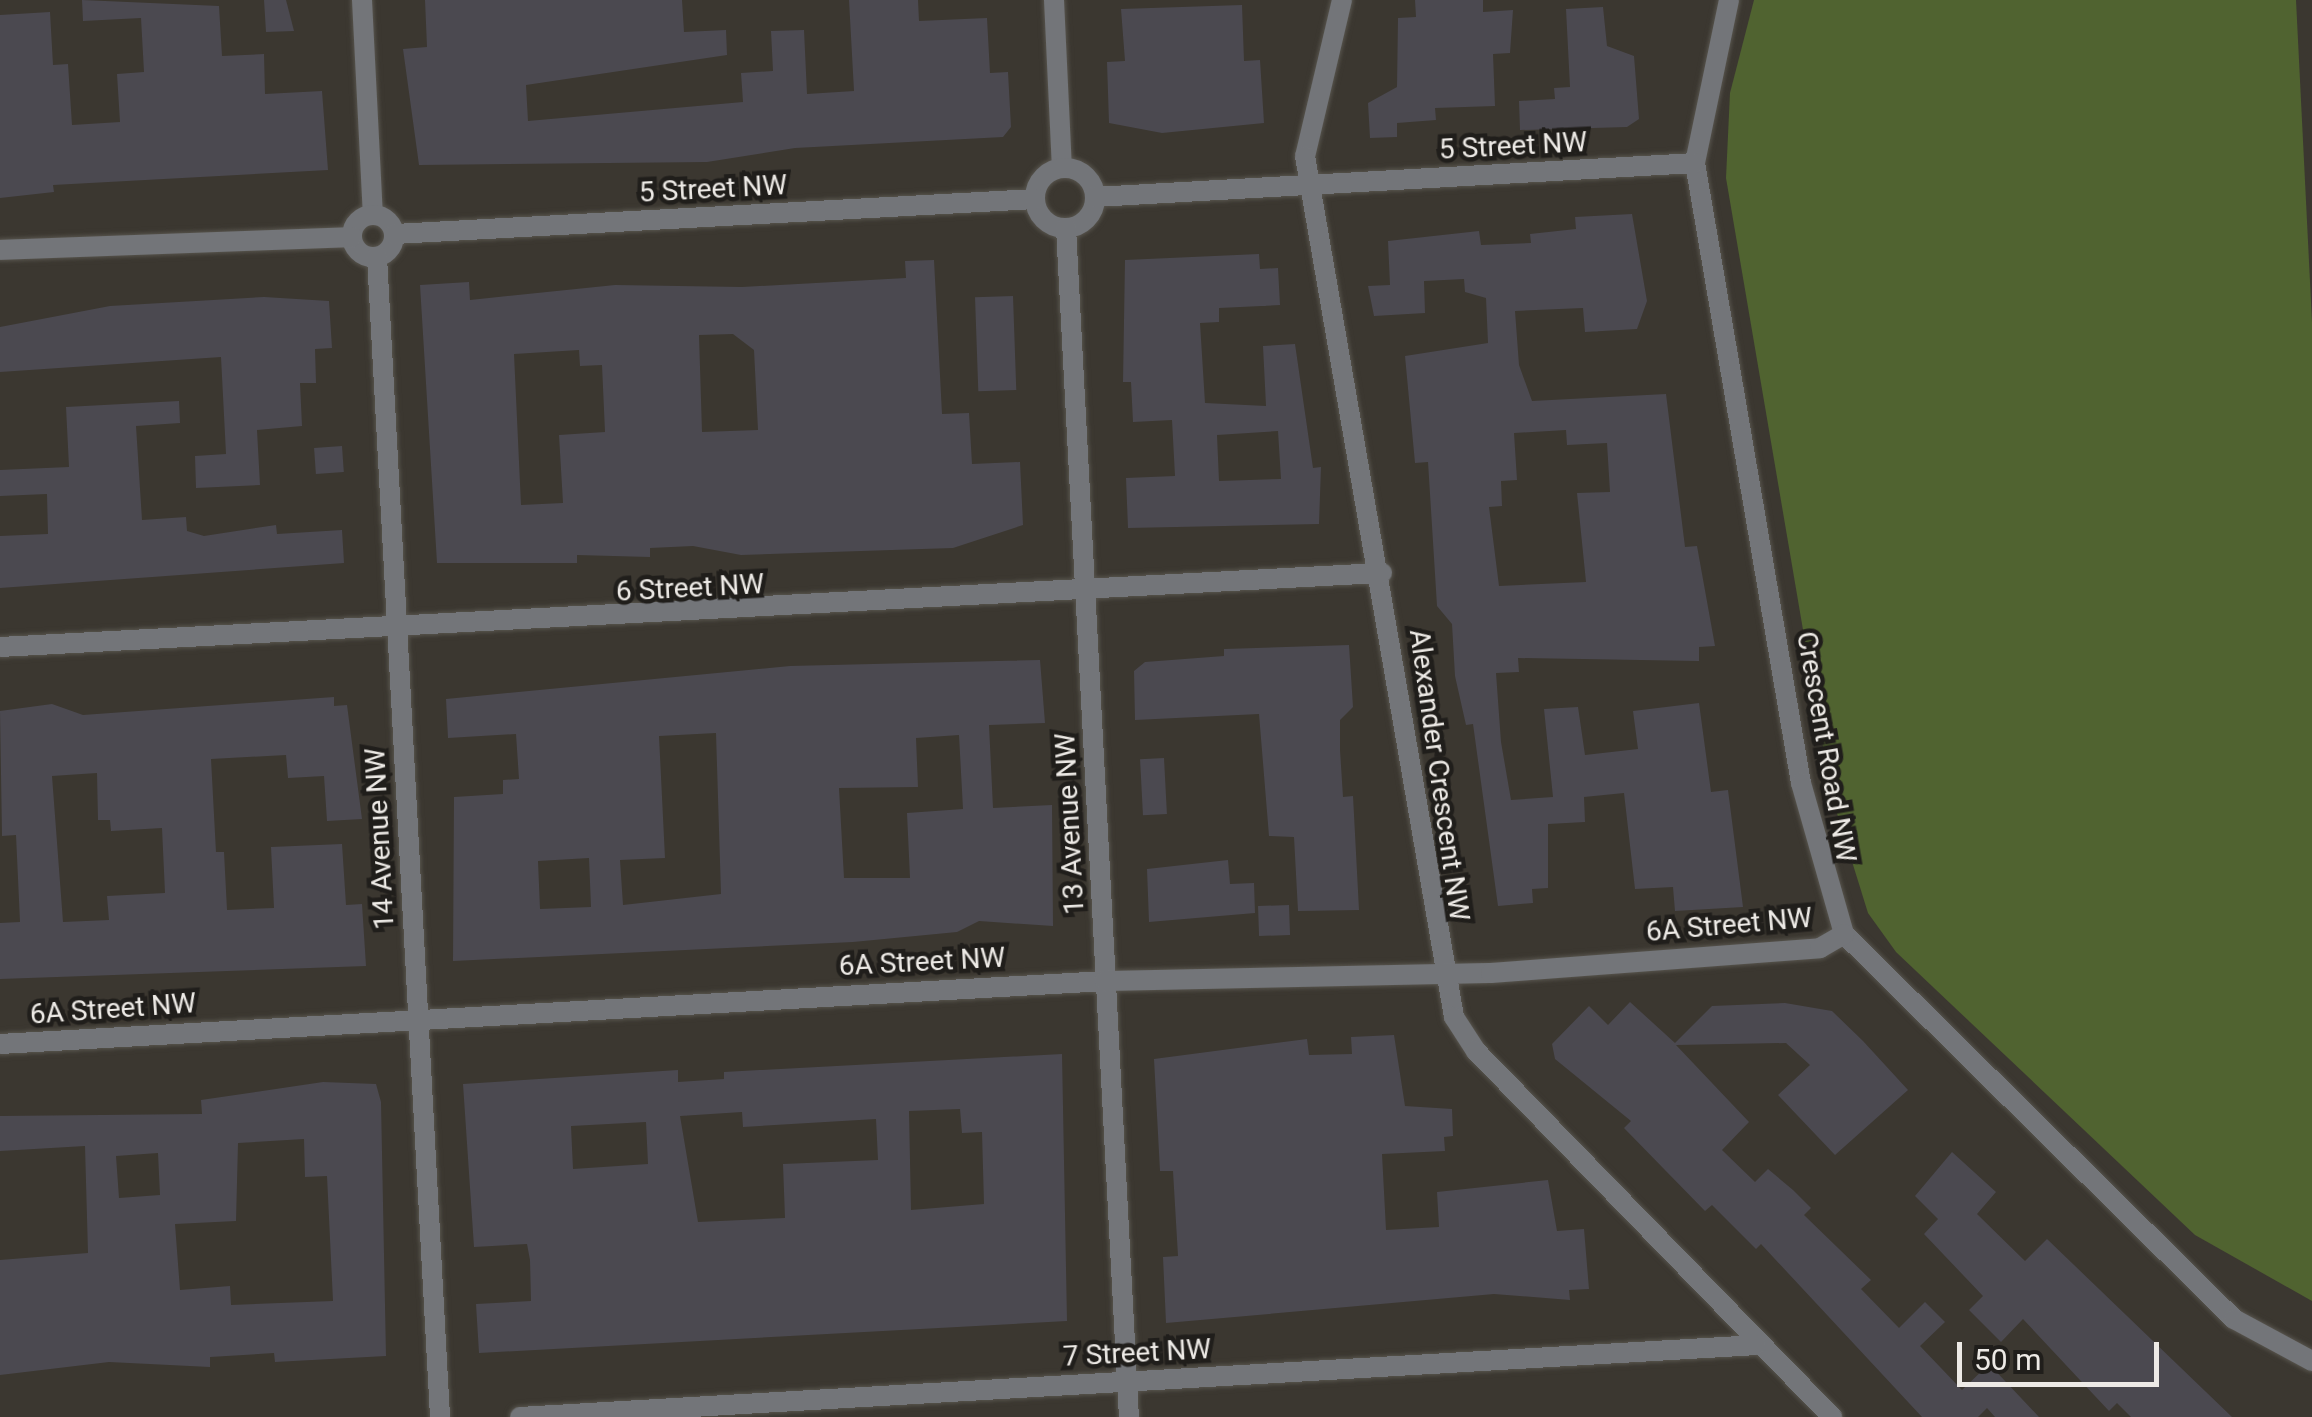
<!DOCTYPE html>
<style>
body{margin:0}
#map{position:relative;width:2312px;height:1417px;overflow:hidden;background:#3b3730;font-family:Roboto,sans-serif}
div>[style]{position:absolute}
[style*='--x']{left:calc(var(--x)*1px);top:calc(var(--y)*1px);width:calc(var(--w)*1px);rotate:calc(var(--a)*1deg)}
.green>*{inset:0;background:#506330}
.building>*{inset:0;background:#4b4950;transform-origin:0 0}
.roads{filter:drop-shadow(0 0 2px #57544d) drop-shadow(0 0 2px #57544d)}
.street>*{height:20px;margin:-10px;padding:0 10px;transform-origin:10px;border-radius:10px;background:#737579}
.street>.ring{margin:-10px;padding:0;box-sizing:content-box;background:none;border:20px solid #737579;border-radius:50%}
span{translate:-50% -50%;white-space:nowrap;text-align:center;line-height:1.15;-webkit-text-stroke:9px #201e1b;paint-order:stroke}
.street-label{font-size:28px;color:#edeae6}
.scale{position:absolute;left:1957px;top:1342px;width:202px;height:45px;box-sizing:border-box;border:5px solid #edeae6;border-top:0;padding-left:12px;font-size:30px;line-height:35px;white-space:nowrap;color:#edeae6;-webkit-text-stroke:8px #201e1b;paint-order:stroke}
</style>
<div id="map">
<div class="green">
<div style="clip-path:polygon(1754px 0,2296px 0,2312px 322px,2312px 1301px,2195px 1235px,1896px 952px,1868px 913px,1831px 794px,1726px 178px,1730px 93px)"></div>
</div>
<div class="building">
<div style="clip-path:polygon(82px 0,219px 6px,222px 56px,264px 54px,265px 94px,322px 91px,328px 170px,53px 185px,54px 192px,0 198px,0 15px,50px 12px,53px 65px,68px 64px,72px 125px,120px 122px,117px 74px,144px 72px,141px 18px,83px 21px)"></div>
<div style="clip-path:polygon(264px 0,286px 0,294px 31px,266px 32px)"></div>
<div style="clip-path:polygon(425px 0,682px 0,684px 32px,726px 30px,727px 55px,526px 85px,528px 121px,743px 102px,741px 73px,773px 71px,771px 31px,804px 30px,807px 94px,854px 91px,849px 0,918px 0,919px 21px,987px 18px,990px 73px,1008px 72px,1011px 127px,1003px 137px,795px 148px,707px 162px,419px 165px,403px 49px,427px 47px)"></div>
<div style="clip-path:polygon(1415px 0,1483px 0,1483px 12px,1513px 10px,1510px 53px,1493px 54px,1495px 106px,1435px 108px,1436px 120px,1397px 123px,1397px 137px,1370px 138px,1368px 103px,1397px 87px,1398px 18px,1416px 17px)"></div>
<div style="clip-path:polygon(1242px 5px,1244px 61px,1260px 60px,1264px 123px,1162px 133px,1109px 123px,1107px 62px,1125px 61px,1121px 9px)"></div>
<div style="clip-path:polygon(1603px 7px,1607px 46px,1634px 56px,1639px 119px,1627px 127px,1520px 130px,1519px 101px,1555px 99px,1554px 88px,1570px 87px,1566px 9px)"></div>
<div style="clip-path:polygon(evenodd,1632px 214px,1647px 301px,1637px 329px,1585px 332px,1583px 308px,1515px 311px,1519px 365px,1532px 401px,1666px 394px,1685px 547px,1697px 546px,1715px 646px,1699px 647px,1699px 661px,1518px 658px,1519px 672px,1496px 673px,1501px 742px,1511px 800px,1553px 797px,1544px 709px,1578px 707px,1585px 755px,1638px 749px,1633px 711px,1699px 703px,1711px 792px,1728px 790px,1743px 907px,1675px 911px,1673px 887px,1635px 889px,1624px 793px,1584px 797px,1585px 822px,1548px 824px,1548px 888px,1532px 889px,1533px 903px,1498px 906px,1473px 724px,1466px 725px,1455px 676px,1452px 624px,1437px 606px,1428px 462px,1415px 463px,1405px 356px,1488px 343px,1486px 298px,1465px 292px,1464px 279px,1424px 281px,1425px 313px,1374px 316px,1368px 286px,1390px 285px,1388px 241px,1479px 231px,1481px 245px,1531px 243px,1530px 234px,1576px 229px,1575px 217px,1632px 214px,1566px 430px,1567px 445px,1607px 443px,1610px 492px,1577px 493px,1586px 582px,1499px 586px,1489px 507px,1502px 506px,1501px 481px,1517px 480px,1514px 433px,1566px 430px)"></div>
<div style="clip-path:polygon(evenodd,1259px 254px,1260px 269px,1278px 268px,1280px 305px,1219px 308px,1219px 322px,1200px 323px,1205px 403px,1266px 406px,1263px 346px,1295px 344px,1313px 468px,1321px 467px,1319px 524px,1128px 528px,1126px 478px,1175px 476px,1172px 420px,1133px 422px,1131px 382px,1123px 382px,1125px 260px,1259px 254px,1278px 431px,1281px 479px,1219px 481px,1217px 435px,1278px 431px)"></div>
<div style="clip-path:polygon(evenodd,934px 260px,942px 414px,969px 413px,972px 464px,1020px 462px,1023px 525px,953px 548px,741px 555px,693px 546px,650px 548px,650px 557px,577px 555px,577px 563px,437px 563px,420px 285px,469px 282px,470px 300px,615px 285px,742px 287px,906px 278px,905px 261px,934px 260px,733px 334px,754px 350px,758px 430px,702px 432px,699px 335px,733px 334px,934px 260px,579px 350px,580px 366px,602px 365px,605px 432px,559px 435px,563px 503px,521px 505px,514px 354px,579px 350px)"></div>
<div style="left:1013px;top:296px;width:94px;height:38px;rotate:88deg"></div>
<div style="clip-path:polygon(264px 297px,329px 301px,332px 348px,315px 349px,316px 383px,300px 383px,302px 426px,257px 430px,260px 485px,196px 488px,195px 456px,226px 454px,221px 357px,0 372px,0 327px,110px 306px)"></div>
<div style="clip-path:polygon(179px 401px,180px 423px,136px 426px,142px 520px,186px 517px,187px 531px,204px 536px,276px 525px,277px 534px,342px 530px,344px 563px,0 588px,0 536px,48px 534px,47px 494px,0 496px,0 470px,69px 467px,66px 407px)"></div>
<div style="left:342px;top:446px;width:26px;height:28px;rotate:86deg"></div>
<div style="clip-path:polygon(1349px 645px,1353px 707px,1340px 720px,1340px 750px,1343px 797px,1353px 796px,1359px 910px,1298px 911px,1294px 837px,1269px 836px,1259px 714px,1135px 720px,1134px 671px,1145px 662px,1224px 656px,1224px 649px)"></div>
<div style="clip-path:polygon(evenodd,1040px 660px,1045px 723px,989px 725px,993px 808px,1052px 805px,1053px 926px,979px 921px,957px 932px,853px 942px,453px 961px,454px 797px,503px 794px,503px 780px,519px 779px,516px 734px,448px 738px,446px 699px,790px 666px,1040px 660px,716px 733px,721px 894px,623px 905px,620px 860px,665px 858px,659px 736px,716px 733px,1040px 660px,959px 735px,963px 809px,907px 813px,910px 878px,844px 878px,839px 788px,918px 787px,916px 738px,959px 735px,1040px 660px,589px 858px,591px 907px,540px 909px,538px 861px,589px 858px)"></div>
<div style="clip-path:polygon(evenodd,334px 697px,334px 706px,347px 705px,362px 819px,327px 821px,324px 776px,288px 778px,286px 755px,211px 759px,216px 852px,224px 852px,227px 910px,274px 908px,271px 847px,342px 844px,346px 905px,362px 904px,366px 966px,0 979px,0 923px,20px 922px,16px 835px,2px 836px,0 711px,52px 704px,83px 715px,334px 697px,97px 773px,98px 820px,110px 820px,111px 831px,162px 828px,165px 893px,107px 896px,109px 920px,63px 922px,52px 776px,97px 773px)"></div>
<div style="left:1164px;top:758px;width:56px;height:24px;rotate:87deg"></div>
<div style="clip-path:polygon(1228px 860px,1230px 884px,1254px 883px,1255px 913px,1149px 922px,1147px 869px)"></div>
<div style="left:1289px;top:905px;width:30px;height:31px;rotate:88deg"></div>
<div style="clip-path:polygon(1630px 1002px,1675px 1043px,1712px 1006px,1785px 1003px,1832px 1011px,1863px 1041px,1908px 1090px,1835px 1155px,1778px 1095px,1810px 1065px,1786px 1043px,1676px 1045px,1749px 1122px,1722px 1150px,1755px 1182px,1768px 1169px,1793px 1190px,1811px 1208px,1804px 1215px,1871px 1280px,1861px 1289px,1899px 1328px,1925px 1302px,1945px 1322px,1920px 1346px,1962px 1390px,1989px 1364px,2039px 1417px,1995px 1417px,1987px 1408px,1978px 1417px,1922px 1417px,1761px 1244px,1756px 1249px,1712px 1205px,1705px 1211px,1624px 1128px,1631px 1121px,1555px 1059px,1552px 1044px,1589px 1006px,1608px 1025px)"></div>
<div style="clip-path:polygon(1394px 1035px,1405px 1106px,1452px 1109px,1453px 1136px,1444px 1137px,1445px 1151px,1382px 1154px,1386px 1230px,1439px 1227px,1437px 1192px,1548px 1180px,1557px 1231px,1584px 1229px,1589px 1289px,1569px 1290px,1570px 1300px,1494px 1294px,1166px 1323px,1163px 1257px,1178px 1256px,1173px 1171px,1160px 1171px,1154px 1059px,1307px 1039px,1309px 1055px,1352px 1054px,1351px 1037px)"></div>
<div style="clip-path:polygon(evenodd,1062px 1054px,1067px 1321px,479px 1353px,476px 1304px,531px 1301px,530px 1260px,527px 1244px,474px 1247px,463px 1084px,678px 1070px,678px 1082px,724px 1079px,724px 1072px,1062px 1054px,960px 1109px,962px 1133px,982px 1132px,984px 1204px,911px 1210px,909px 1111px,960px 1109px,1062px 1054px,742px 1112px,743px 1127px,876px 1119px,878px 1160px,783px 1164px,785px 1218px,698px 1222px,680px 1116px,742px 1112px,1062px 1054px,646px 1122px,648px 1164px,573px 1169px,571px 1126px,646px 1122px)"></div>
<div style="clip-path:polygon(evenodd,323px 1082px,376px 1084px,381px 1102px,386px 1356px,275px 1362px,274px 1353px,210px 1357px,210px 1367px,109px 1362px,0 1375px,0 1260px,88px 1253px,85px 1146px,0 1151px,0 1116px,202px 1114px,201px 1100px,323px 1082px,304px 1139px,305px 1177px,327px 1176px,333px 1301px,231px 1305px,230px 1286px,180px 1290px,175px 1224px,236px 1221px,238px 1143px,304px 1139px,323px 1082px,158px 1153px,160px 1195px,119px 1198px,116px 1156px,158px 1153px)"></div>
<div style="clip-path:polygon(1952px 1152px,1996px 1192px,1977px 1214px,2025px 1261px,2047px 1239px,2232px 1417px,2131px 1417px,2117px 1403px,2109px 1411px,2023px 1319px,2001px 1342px,1969px 1310px,1983px 1296px,1924px 1234px,1938px 1219px,1915px 1196px)"></div>
</div>
<div class="roads">
<div class="street">
<div style="--x:362;--y:0;--w:214;--a:87.1"></div>
<div style="--x:1054;--y:0;--w:168;--a:87.3"></div>
<div style="--x:1342;--y:0;--w:160;--a:103.3"></div>
<div style="--x:1305;--y:156;--w:874;--a:80.18"></div>
<div style="--x:1454;--y:1017;--w:40;--a:57.1"></div>
<div style="--x:1476;--y:1051;--w:511;--a:45.79"></div>
<div style="--x:1729;--y:0;--w:167;--a:101.8"></div>
<div style="--x:1695;--y:163;--w:629;--a:80.3"></div>
<div style="--x:1801;--y:783;--w:157;--a:74.1"></div>
<div style="--x:1844;--y:934;--w:548;--a:44.63"></div>
<div style="--x:2234;--y:1319;--w:89;--a:28.3"></div>
<div class="ring" style="left:1035px;top:168px;width:40px;height:40px"></div>
<div style="--x:1095;--y:197;--w:601;--a:-3.24"></div>
<div class="ring" style="left:352px;top:215px;width:22px;height:22px"></div>
<div style="--x:1066;--y:228;--w:1191;--a:86.97"></div>
<div style="--x:395;--y:234;--w:641;--a:-3.13"></div>
<div style="--x:0;--y:250;--w:352;--a:-2.1"></div>
<div style="--x:377;--y:257;--w:1162;--a:86.89"></div>
<div style="--x:0;--y:647;--w:1384;--a:-3.07"></div>
<div style="--x:0;--y:1044;--w:1107;--a:-3.26"></div>
<div style="--x:1105;--y:981;--w:386;--a:-1.2"></div>
<div style="--x:1491;--y:973;--w:330;--a:-4.3"></div>
<div style="--x:1820;--y:948;--w:28;--a:-30"></div>
<div style="--x:520;--y:1417;--w:1238;--a:-3.33"></div>
</div>
</div>
<div class="street-label">
<span style="left:1513px;top:146px;rotate:-3deg">5 Street NW</span>
<span style="left:713px;top:189px;rotate:-3deg">5 Street NW</span>
<span style="left:690px;top:588px;rotate:-3deg">6 Street NW</span>
<span style="left:1826px;top:747px;rotate:80deg">Crescent Road NW</span>
<span style="left:1439px;top:775px;rotate:82deg">Alexander Crescent NW</span>
<span style="left:1070px;top:824px;rotate:-93deg">13 Avenue NW</span>
<span style="left:380px;top:839px;rotate:-93deg">14 Avenue NW</span>
<span style="left:1729px;top:925px;rotate:-5deg">6A Street NW</span>
<span style="left:922px;top:962px;rotate:-3deg">6A Street NW</span>
<span style="left:113px;top:1009px;rotate:-4deg">6A Street NW</span>
<span style="left:1137px;top:1353px;rotate:-3deg">7 Street NW</span>
</div>
<div class="scale">50 m</div>
</div>
